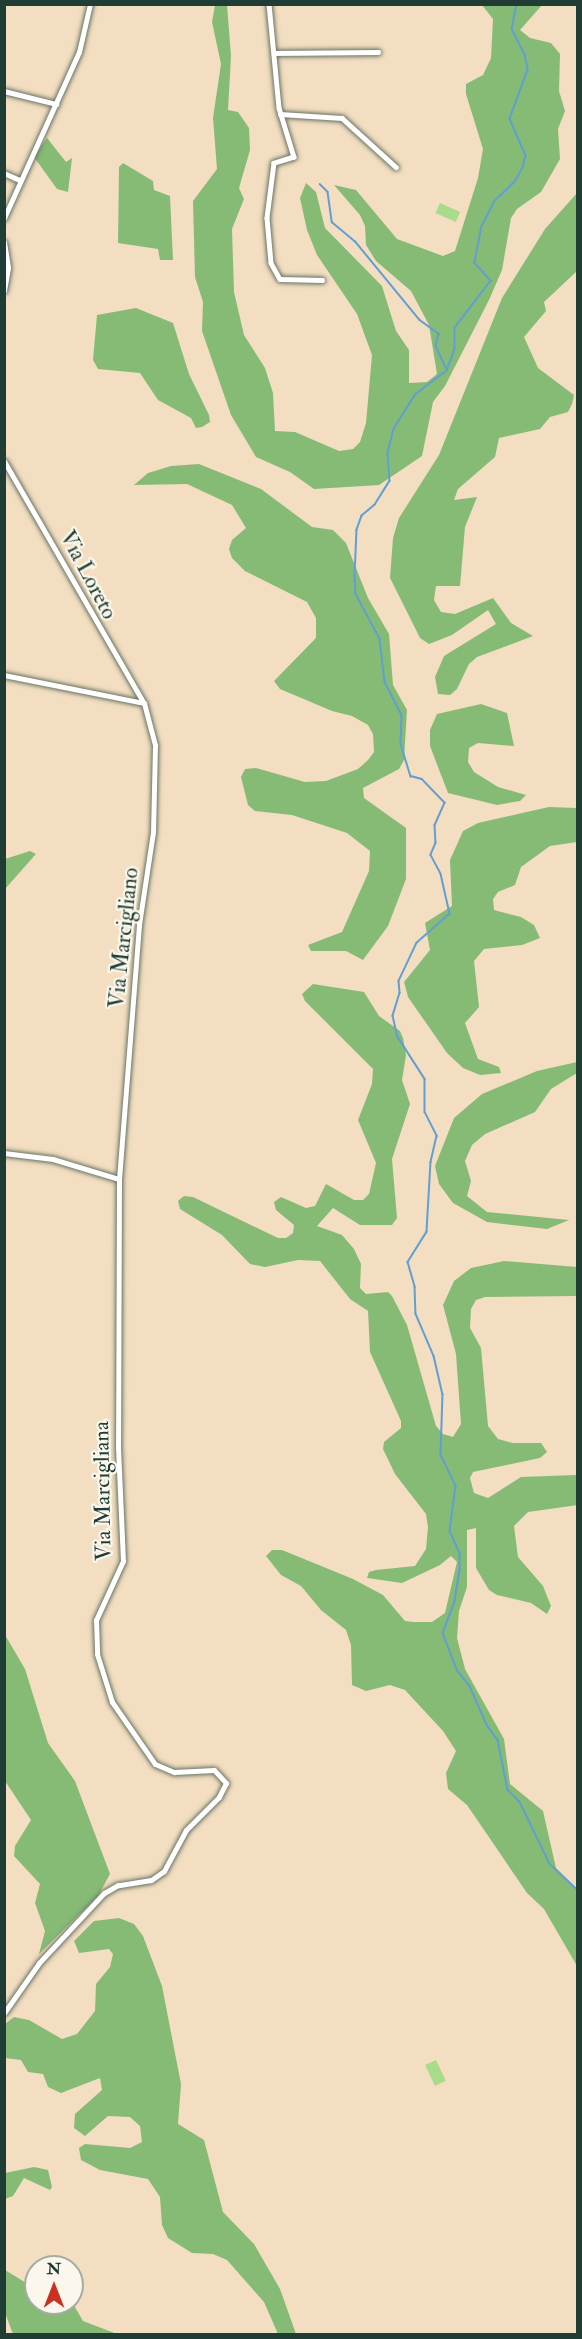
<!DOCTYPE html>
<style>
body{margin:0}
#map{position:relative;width:582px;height:2339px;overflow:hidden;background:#f3dec1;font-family:"IM FELL Double Pica",serif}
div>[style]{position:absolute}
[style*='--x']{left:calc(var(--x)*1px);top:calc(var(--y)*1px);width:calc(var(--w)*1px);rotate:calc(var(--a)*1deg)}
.green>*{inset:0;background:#a8db8a;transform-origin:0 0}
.forest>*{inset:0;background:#86bb76}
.stream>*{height:1.5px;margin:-0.75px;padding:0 0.75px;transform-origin:0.75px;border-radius:0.75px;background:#609fd2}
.roads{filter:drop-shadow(0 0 2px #697565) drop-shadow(0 0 2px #697565)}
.minor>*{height:4.5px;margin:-2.25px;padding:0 2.25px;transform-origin:2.25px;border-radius:2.25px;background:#fff}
.tertiary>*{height:5px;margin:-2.5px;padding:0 2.5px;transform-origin:2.5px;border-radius:2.5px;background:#fff}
span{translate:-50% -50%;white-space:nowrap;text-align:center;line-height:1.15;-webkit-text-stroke:4.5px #fbf7ec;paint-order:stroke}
.street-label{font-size:22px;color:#1f3d34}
.frame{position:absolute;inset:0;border:6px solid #1f3d34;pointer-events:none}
.north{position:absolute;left:24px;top:2255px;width:60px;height:60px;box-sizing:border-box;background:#fbf7ec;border:2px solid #a3ada2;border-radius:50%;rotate:0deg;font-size:16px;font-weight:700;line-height:24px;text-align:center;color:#1f3d34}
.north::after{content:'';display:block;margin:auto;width:21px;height:27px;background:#c8321e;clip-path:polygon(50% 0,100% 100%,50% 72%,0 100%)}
</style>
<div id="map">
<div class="green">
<div style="left:440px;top:203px;width:22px;height:11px;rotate:24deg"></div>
<div style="left:436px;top:2060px;width:23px;height:12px;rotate:65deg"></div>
</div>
<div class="forest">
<div style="clip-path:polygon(215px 5px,227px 5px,231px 56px,228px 110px,238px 112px,249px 128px,250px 150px,239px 188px,244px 199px,232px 229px,234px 292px,244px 335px,265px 368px,273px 393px,275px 431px,295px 432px,339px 451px,353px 449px,360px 442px,366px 423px,372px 355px,357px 314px,317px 255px,307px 230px,300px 198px,306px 183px,316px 192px,325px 228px,382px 286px,396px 331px,409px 350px,409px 383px,427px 382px,437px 374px,429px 325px,411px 291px,376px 261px,366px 245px,365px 226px,360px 215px,334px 185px,356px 190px,397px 239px,443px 256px,455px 251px,478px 178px,483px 149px,466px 94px,466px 84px,483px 75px,491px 58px,493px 19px,482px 5px,542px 5px,520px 30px,530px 38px,551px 43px,560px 54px,559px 91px,565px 111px,558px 129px,560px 159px,541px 192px,517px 209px,511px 218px,502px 270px,489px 300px,445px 386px,433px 402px,422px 456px,379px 485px,314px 489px,290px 472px,256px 457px,231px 415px,202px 331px,203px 302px,195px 277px,193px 201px,217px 169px,213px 118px,221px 64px,212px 22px)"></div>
<div style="clip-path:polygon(47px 138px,66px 162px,72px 158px,68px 192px,57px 189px,34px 157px)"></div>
<div style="clip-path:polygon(123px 163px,153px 181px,154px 190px,170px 196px,173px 260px,160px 260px,158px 249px,118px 243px,119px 167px)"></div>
<div style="clip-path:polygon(577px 193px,577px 271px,544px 302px,546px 311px,524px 337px,538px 368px,574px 395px,572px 404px,568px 412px,550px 417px,540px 429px,499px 438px,495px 457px,458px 489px,454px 500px,477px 497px,465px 527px,460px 586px,436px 586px,434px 600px,441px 612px,455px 614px,493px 598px,511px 623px,533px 636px,477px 657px,469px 664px,457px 689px,450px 695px,438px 694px,435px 677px,444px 656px,496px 624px,488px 610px,452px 635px,429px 644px,420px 638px,390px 578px,393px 538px,399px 518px,439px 455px,502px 298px,545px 229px)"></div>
<div style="clip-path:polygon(136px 308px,173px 323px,189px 374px,209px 415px,210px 422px,202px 427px,196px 428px,191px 418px,158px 400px,140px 373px,98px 369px,93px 360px,97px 315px)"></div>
<div style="clip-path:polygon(199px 464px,261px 489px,312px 527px,333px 530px,346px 543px,368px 598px,389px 634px,393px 685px,407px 710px,404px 760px,399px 769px,363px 788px,364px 798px,406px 828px,406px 879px,388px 926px,363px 960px,346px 951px,311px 951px,308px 945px,342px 932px,369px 871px,370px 851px,347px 833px,292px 815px,255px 811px,248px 805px,241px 777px,245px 769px,256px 768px,305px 782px,326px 781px,358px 769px,368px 760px,374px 752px,373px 734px,368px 725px,352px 716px,332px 711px,280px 689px,274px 681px,316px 638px,316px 618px,307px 602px,245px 571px,232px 558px,229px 549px,232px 540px,246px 528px,232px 505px,187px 484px,134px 485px,148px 473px,171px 466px)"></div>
<div style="clip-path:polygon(481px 704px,507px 713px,514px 746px,478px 743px,469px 748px,468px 762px,474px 772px,498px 787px,526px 795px,520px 801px,497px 805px,448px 793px,430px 746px,430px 730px,437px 714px)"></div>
<div style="clip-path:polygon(549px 807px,577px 808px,577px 842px,550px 846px,521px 867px,515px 885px,498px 892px,493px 899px,494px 910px,521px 917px,534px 925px,540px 938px,522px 945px,484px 949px,474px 961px,479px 1007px,465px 1023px,478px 1059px,499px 1067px,501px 1073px,480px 1075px,463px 1068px,447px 1053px,408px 997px,404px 982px,430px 950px,425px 923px,452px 906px,450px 860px,463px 831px,478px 823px)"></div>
<div style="clip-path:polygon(30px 851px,36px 854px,5px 889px,5px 859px)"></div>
<div style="clip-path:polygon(313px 984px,364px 992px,379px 1016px,400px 1031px,403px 1038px,406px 1055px,402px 1080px,410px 1104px,392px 1159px,397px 1218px,392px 1225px,360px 1225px,333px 1208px,317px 1226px,342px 1235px,354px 1249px,361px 1264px,360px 1288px,366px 1294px,388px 1292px,392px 1296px,407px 1325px,436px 1426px,443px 1434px,453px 1437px,461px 1424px,456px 1354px,443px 1305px,454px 1281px,471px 1268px,504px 1261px,577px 1267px,577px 1296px,485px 1297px,476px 1300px,471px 1309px,470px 1328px,481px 1348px,488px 1426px,498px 1439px,513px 1443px,541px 1443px,547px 1452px,540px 1458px,473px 1472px,470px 1478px,474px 1493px,488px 1498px,521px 1477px,576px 1475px,578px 1505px,528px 1512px,514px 1526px,518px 1557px,543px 1586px,551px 1606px,547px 1614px,531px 1603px,497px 1595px,489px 1590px,476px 1568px,476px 1528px,467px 1530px,467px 1587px,459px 1611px,457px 1638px,465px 1669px,504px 1739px,510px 1784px,543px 1811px,556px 1868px,577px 1889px,577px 1966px,544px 1909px,527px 1893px,467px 1805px,448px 1789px,446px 1773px,456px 1751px,443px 1731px,405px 1690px,390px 1685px,366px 1691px,352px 1685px,351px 1645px,346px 1630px,321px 1610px,301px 1586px,281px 1575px,266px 1556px,272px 1550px,282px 1550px,353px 1579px,383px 1595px,405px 1621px,414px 1622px,432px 1622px,445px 1613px,457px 1562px,451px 1556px,440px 1565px,402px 1583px,367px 1578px,369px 1572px,376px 1570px,415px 1566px,426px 1549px,428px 1527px,426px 1514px,395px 1474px,383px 1449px,384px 1442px,401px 1428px,401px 1421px,370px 1352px,368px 1311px,350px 1299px,320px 1261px,298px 1260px,265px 1267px,250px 1264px,222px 1235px,180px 1209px,178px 1201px,184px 1196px,193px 1197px,278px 1238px,286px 1238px,293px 1233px,294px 1225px,276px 1210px,274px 1202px,281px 1197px,306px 1208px,315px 1206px,326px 1184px,354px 1200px,363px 1200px,369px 1194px,376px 1163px,358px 1120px,372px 1084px,373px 1069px,305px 1001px,302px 994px)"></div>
<div style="clip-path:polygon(577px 1062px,577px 1073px,551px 1089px,535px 1112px,485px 1134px,472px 1145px,465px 1161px,471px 1181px,467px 1196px,487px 1212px,569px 1220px,547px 1229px,487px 1222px,453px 1203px,439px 1184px,435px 1166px,454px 1118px,482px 1094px,537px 1071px)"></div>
<div style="clip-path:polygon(4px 1633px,25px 1669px,48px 1743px,75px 1781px,110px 1874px,98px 1896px,39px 1954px,45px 1931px,35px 1903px,40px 1884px,14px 1856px,15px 1846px,31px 1820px,5px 1781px)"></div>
<div style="clip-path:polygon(119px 1918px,134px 1924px,143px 1936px,162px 1986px,181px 2084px,178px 2124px,204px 2140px,223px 2212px,254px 2244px,280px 2289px,296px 2334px,278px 2334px,264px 2302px,227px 2260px,213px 2254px,192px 2253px,168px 2238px,162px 2225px,160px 2197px,148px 2179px,100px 2170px,81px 2160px,79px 2148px,85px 2144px,130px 2148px,142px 2142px,140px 2126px,130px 2117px,108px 2116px,85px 2136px,74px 2128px,75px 2114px,102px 2090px,100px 2078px,61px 2093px,48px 2087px,43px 2074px,28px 2072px,21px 2060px,5px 2058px,5px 2024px,14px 2017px,29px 2020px,62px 2039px,77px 2034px,95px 2011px,96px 1984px,110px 1967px,113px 1954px,109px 1949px,79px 1953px,74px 1941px,94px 1921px)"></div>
<div style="clip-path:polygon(34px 2167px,48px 2170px,52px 2187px,50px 2190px,24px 2178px,13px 2196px,5px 2199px,5px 2173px)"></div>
<div style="clip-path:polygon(5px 2270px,36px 2289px,36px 2303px,72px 2302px,83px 2321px,117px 2334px,13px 2334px,5px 2313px)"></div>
</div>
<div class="stream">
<div style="--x:517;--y:4;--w:25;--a:101"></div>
<div style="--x:512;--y:29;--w:28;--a:63"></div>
<div style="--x:525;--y:54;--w:16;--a:79"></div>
<div style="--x:528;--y:70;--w:52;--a:110.2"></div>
<div style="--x:510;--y:119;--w:40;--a:66.6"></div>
<div style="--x:526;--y:156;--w:12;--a:104"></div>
<div style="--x:523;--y:168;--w:16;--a:120"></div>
<div style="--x:515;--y:182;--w:28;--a:136"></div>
<div style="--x:495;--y:201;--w:28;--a:117"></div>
<div style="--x:482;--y:226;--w:38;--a:101"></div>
<div style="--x:475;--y:263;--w:24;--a:48"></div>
<div style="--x:491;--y:281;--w:59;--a:127.5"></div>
<div style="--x:455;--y:328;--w:21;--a:90"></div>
<div style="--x:455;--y:349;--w:23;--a:110"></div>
<div style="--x:447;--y:371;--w:39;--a:143"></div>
<div style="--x:416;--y:394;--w:41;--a:122.2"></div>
<div style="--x:394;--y:429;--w:25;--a:104"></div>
<div style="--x:388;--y:453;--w:28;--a:86"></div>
<div style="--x:390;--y:481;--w:28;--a:122"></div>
<div style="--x:375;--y:505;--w:17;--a:140"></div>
<div style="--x:362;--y:516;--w:15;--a:110"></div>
<div style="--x:357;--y:530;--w:46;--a:92.5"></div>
<div style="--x:355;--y:576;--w:18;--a:87"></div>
<div style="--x:356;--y:594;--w:51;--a:61.9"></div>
<div style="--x:380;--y:639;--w:43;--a:83.4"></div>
<div style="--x:385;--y:682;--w:37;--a:63"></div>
<div style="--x:402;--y:715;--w:29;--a:92"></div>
<div style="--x:401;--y:744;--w:34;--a:73"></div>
<div style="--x:411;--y:776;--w:11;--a:15"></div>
<div style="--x:422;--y:779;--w:33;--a:46"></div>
<div style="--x:445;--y:803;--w:24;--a:114"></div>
<div style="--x:435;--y:825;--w:18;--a:87"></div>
<div style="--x:436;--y:843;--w:13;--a:113"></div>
<div style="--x:431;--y:855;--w:21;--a:62"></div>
<div style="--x:441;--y:874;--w:41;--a:77.3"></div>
<div style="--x:450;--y:914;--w:44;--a:138.7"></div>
<div style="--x:417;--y:943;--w:42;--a:115.3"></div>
<div style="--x:399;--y:981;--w:12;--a:85"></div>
<div style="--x:400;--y:993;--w:24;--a:107"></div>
<div style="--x:393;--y:1016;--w:22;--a:77"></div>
<div style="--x:398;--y:1037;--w:50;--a:57.3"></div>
<div style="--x:425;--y:1079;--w:33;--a:90"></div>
<div style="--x:425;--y:1112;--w:27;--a:63"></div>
<div style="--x:437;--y:1136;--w:27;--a:103"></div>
<div style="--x:431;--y:1162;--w:70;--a:93.3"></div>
<div style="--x:427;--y:1232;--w:36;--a:122"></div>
<div style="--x:408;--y:1262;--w:26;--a:74"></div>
<div style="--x:415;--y:1287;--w:27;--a:88"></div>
<div style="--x:416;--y:1314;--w:46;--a:66.8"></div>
<div style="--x:434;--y:1356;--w:39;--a:77"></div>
<div style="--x:443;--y:1394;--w:61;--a:91.9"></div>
<div style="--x:441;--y:1455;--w:34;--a:64"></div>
<div style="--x:456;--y:1486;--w:45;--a:97.6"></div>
<div style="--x:450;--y:1531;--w:24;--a:66"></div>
<div style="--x:460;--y:1553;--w:17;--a:90"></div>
<div style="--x:460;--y:1570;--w:32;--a:99"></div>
<div style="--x:455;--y:1602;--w:33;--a:111"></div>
<div style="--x:443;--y:1633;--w:40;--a:69"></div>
<div style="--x:457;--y:1670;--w:21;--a:51"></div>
<div style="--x:470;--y:1686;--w:43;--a:66.4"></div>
<div style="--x:487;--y:1725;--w:19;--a:54"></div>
<div style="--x:498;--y:1740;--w:51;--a:78.7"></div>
<div style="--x:508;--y:1790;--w:17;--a:45"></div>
<div style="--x:520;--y:1802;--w:69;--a:64.2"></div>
<div style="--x:550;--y:1864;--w:38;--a:43"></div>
<div style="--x:320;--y:184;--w:11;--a:45"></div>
<div style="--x:328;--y:192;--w:30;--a:82"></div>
<div style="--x:332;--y:222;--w:30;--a:40"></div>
<div style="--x:355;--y:241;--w:102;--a:50.6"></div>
<div style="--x:420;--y:320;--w:24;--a:36"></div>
<div style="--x:439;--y:334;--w:12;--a:104"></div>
<div style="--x:436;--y:346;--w:26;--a:65"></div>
</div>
<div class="roads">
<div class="minor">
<div style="--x:269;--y:4;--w:104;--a:84.5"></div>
<div style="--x:279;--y:108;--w:51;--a:73"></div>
<div style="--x:294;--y:157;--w:21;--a:163"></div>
<div style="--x:274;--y:163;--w:55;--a:97.3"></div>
<div style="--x:267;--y:218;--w:45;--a:84.9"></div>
<div style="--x:271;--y:263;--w:18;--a:61"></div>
<div style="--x:280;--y:279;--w:42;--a:1.4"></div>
<div style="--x:274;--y:53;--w:104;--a:-0.6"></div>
<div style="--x:4;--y:91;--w:54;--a:14"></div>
<div style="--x:280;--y:114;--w:62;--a:3.7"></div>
<div style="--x:342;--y:118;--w:73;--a:42.2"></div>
<div style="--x:4;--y:173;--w:17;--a:24"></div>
<div style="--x:4;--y:675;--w:143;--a:11.3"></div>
<div style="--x:4;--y:1153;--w:49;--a:7"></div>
<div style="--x:53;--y:1159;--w:69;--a:16.9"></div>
</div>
<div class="tertiary">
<div style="--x:4;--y:218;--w:182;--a:-65.7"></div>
<div style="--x:79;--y:52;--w:49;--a:-77.1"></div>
<div style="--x:4;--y:242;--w:26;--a:81"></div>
<div style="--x:8;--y:268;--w:23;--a:100"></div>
<div style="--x:4;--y:461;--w:280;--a:60"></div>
<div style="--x:144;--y:703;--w:43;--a:75.3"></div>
<div style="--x:155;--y:745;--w:87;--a:91.3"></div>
<div style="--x:153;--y:832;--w:94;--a:98.6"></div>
<div style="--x:139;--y:925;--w:255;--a:94.5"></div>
<div style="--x:119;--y:1179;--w:268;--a:90.2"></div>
<div style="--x:118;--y:1447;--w:114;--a:87.5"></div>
<div style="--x:123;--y:1561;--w:65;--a:114.6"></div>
<div style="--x:96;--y:1620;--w:34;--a:88"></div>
<div style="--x:97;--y:1654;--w:50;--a:72.6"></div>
<div style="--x:112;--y:1702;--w:75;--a:55.3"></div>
<div style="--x:155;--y:1764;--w:21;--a:23"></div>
<div style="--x:174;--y:1772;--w:40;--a:-2.9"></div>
<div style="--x:214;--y:1770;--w:18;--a:47"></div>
<div style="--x:226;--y:1783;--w:16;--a:117"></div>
<div style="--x:219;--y:1797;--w:47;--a:135"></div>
<div style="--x:186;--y:1830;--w:47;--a:118.2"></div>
<div style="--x:164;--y:1871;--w:16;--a:145"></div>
<div style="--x:151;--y:1880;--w:33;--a:171"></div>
<div style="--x:118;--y:1885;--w:16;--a:150"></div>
<div style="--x:104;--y:1893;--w:96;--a:132.9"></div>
<div style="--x:39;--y:1963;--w:61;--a:125"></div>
</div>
</div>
<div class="street-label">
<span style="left:88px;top:575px;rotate:62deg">Via Loreto</span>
<span style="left:124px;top:938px;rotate:-84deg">Via Marcigliano</span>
<span style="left:103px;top:1491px;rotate:-91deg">Via Marcigliana</span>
</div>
<div class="frame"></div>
<div class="north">N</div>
</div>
